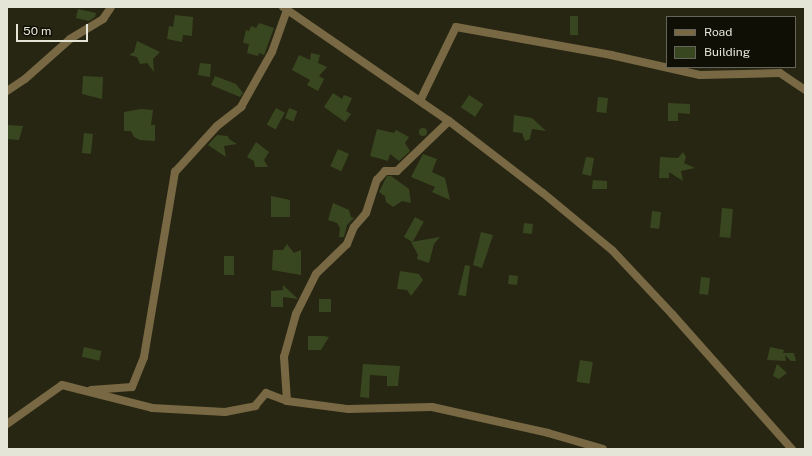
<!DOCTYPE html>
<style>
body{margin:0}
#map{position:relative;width:812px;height:456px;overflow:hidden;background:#272612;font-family:"Public Sans",sans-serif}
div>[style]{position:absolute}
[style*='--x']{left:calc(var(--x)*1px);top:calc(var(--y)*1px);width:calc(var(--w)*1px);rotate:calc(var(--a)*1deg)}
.building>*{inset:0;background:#394720;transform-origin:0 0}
.round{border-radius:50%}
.street>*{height:8px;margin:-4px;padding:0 4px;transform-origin:4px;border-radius:4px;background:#786844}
span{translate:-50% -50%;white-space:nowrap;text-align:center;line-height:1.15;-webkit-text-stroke:3px #0f0f06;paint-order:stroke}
.frame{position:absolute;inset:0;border:8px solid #e4e4d7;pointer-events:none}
.legend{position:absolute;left:666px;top:16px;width:130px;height:52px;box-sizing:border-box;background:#0f0f06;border:1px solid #64645a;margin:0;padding:5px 7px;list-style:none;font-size:12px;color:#e4e4d7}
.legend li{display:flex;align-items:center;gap:8px;height:20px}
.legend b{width:20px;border:1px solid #64645a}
.scale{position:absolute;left:16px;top:24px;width:72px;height:18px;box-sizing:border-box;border:2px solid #e4e4d7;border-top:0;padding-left:5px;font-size:12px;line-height:14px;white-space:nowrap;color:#e4e4d7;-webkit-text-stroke:3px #0f0f06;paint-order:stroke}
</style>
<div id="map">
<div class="building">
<div style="clip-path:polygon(78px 9px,96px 13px,95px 17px,89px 21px,76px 18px)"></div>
<div style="clip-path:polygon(175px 15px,193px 17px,192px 36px,183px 35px,182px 42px,167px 39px,169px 26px,173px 27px)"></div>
<div style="left:570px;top:16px;width:8px;height:19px"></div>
<div style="clip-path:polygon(259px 23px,274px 28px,264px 55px,259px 53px,258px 56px,247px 53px,249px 44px,243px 43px,246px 30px,249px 31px,251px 26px,256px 28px)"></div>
<div style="clip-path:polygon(137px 41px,160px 52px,153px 59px,154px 72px,147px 63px,140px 64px,137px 57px,129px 55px,134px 52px)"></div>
<div style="clip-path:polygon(311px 53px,320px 55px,318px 63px,327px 67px,319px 76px,324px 79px,318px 91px,307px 85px,310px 80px,292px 70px,299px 55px,310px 60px)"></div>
<div style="clip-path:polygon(200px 63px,211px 64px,210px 77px,198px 75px)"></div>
<div style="clip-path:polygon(83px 76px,103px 77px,102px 99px,82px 94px)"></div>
<div style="clip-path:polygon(215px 76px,236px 84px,243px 93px,240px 97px,211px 85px)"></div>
<div style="clip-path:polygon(333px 93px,342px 99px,344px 95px,352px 98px,346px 111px,351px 114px,345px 122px,324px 107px)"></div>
<div style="left:469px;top:95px;width:17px;height:15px;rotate:33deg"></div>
<div style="left:598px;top:97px;width:10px;height:15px;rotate:6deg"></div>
<div style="clip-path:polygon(668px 103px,690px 104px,690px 114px,678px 113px,678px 121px,668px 121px)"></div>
<div style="left:276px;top:108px;width:10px;height:19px;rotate:29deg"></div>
<div style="left:289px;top:108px;width:9px;height:11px;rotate:21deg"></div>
<div style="clip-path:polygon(141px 109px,153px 110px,151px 125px,155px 125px,155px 141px,140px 140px,134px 137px,131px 131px,124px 131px,124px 112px)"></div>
<div style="clip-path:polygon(514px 115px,532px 118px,546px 131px,532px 129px,530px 139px,525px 141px,522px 133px,513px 132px)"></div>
<div style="clip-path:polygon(7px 125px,23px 126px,19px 140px,7px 139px)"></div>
<div class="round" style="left:419px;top:128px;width:8px;height:8px"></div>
<div style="clip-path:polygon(377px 129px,394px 133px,396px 130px,409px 137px,405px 143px,410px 151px,399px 161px,390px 154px,388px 161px,370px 156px)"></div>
<div style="left:84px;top:133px;width:9px;height:20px;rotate:6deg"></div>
<div style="clip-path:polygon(217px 135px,228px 136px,229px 139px,237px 144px,224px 146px,226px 157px,208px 145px)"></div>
<div style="clip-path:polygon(256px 142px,269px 152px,264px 160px,268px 167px,255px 167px,254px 161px,247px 157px)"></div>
<div style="left:338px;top:149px;width:12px;height:19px;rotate:24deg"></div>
<div style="clip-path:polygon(683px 152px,686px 157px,684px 163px,695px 168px,681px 171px,683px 181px,669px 172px,669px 178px,659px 178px,660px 157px,678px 158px)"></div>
<div style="clip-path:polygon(423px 154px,437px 159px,432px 172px,445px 178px,450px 200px,432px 192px,435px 187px,411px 177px)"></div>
<div style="clip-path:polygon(586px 157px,594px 158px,591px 176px,582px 174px)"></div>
<div style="clip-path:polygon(387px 176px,391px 176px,409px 189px,411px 203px,402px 201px,393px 207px,386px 202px,385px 196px,379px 192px)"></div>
<div style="clip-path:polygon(593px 180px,607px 181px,607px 189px,592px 189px)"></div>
<div style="clip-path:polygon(271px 196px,290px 200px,290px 217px,271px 217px)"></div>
<div style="clip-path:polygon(333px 203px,349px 210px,351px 217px,354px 218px,347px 225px,344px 237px,339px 237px,340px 228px,337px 223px,328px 220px)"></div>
<div style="left:722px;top:208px;width:11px;height:29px;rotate:5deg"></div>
<div style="left:652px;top:211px;width:9px;height:17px;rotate:6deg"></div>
<div style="left:415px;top:217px;width:10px;height:23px;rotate:29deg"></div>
<div style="left:524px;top:223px;width:9px;height:10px;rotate:6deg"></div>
<div style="clip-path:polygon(481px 232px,493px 235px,482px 268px,473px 265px)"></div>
<div style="clip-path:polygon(440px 237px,434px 244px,429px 263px,417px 259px,418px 255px,411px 242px)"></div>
<div style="clip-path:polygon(287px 244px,294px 253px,301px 250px,301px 275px,272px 270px,273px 250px,283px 250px)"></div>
<div style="left:224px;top:256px;width:10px;height:19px"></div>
<div style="clip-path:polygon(465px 265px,470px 266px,466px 296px,458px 295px)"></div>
<div style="clip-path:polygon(400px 271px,419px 274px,423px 280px,411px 296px,407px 290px,397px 289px)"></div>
<div style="left:509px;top:275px;width:9px;height:9px;rotate:6deg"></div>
<div style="left:701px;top:277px;width:9px;height:17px;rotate:6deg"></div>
<div style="clip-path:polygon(283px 285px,298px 299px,283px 297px,283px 307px,271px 307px,271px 291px,283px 290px,283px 296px)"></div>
<div style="left:319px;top:299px;width:12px;height:13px"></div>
<div style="clip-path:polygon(308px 336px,323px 336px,329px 337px,321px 350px,308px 350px)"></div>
<div style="left:84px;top:347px;width:18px;height:10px;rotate:13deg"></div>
<div style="clip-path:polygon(770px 347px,784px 350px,783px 353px,794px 353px,796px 361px,791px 361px,785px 355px,786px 361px,767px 360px)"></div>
<div style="left:580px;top:360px;width:13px;height:22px;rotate:9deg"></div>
<div style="clip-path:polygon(363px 364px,400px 366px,398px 386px,387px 386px,387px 376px,370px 375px,369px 398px,360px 397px)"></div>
<div style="clip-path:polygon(777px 364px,787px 373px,779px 379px,773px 376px)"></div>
</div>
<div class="street">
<div style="--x:283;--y:7;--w:201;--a:34.5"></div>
<div style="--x:449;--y:121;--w:118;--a:37.5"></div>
<div style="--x:543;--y:193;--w:89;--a:39.6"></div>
<div style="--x:612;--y:250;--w:88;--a:46.8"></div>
<div style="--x:672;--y:314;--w:181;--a:48.4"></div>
<div style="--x:7;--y:91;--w:22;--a:-34"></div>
<div style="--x:25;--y:79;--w:60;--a:-41.6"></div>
<div style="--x:70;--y:39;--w:39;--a:-31"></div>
<div style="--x:103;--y:19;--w:14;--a:-56"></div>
<div style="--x:420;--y:101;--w:82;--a:-64.1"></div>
<div style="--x:456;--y:27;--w:158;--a:10.2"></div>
<div style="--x:611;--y:55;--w:91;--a:12.7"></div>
<div style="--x:700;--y:75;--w:80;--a:-1.4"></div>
<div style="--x:780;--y:73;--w:30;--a:34"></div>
<div style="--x:91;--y:390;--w:41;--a:-4.2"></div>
<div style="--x:132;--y:387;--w:32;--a:-68"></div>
<div style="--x:144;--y:357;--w:188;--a:-80.5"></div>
<div style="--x:175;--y:172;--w:62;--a:-47.6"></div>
<div style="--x:217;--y:126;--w:31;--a:-38"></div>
<div style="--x:241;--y:107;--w:63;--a:-60.6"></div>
<div style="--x:272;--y:52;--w:48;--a:-70.4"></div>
<div style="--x:287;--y:401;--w:44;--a:-93.9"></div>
<div style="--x:284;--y:357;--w:45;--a:-74.4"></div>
<div style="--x:296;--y:314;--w:45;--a:-63.4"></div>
<div style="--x:316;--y:274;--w:43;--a:-44.1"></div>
<div style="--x:347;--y:244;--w:18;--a:-68"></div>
<div style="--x:354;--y:227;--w:18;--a:-49"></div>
<div style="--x:366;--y:213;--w:35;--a:-72"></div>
<div style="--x:377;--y:180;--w:12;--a:-48"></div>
<div style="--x:385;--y:171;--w:12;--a:0"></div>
<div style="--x:397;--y:171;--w:72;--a:-43.9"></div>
<div style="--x:7;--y:424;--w:67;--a:-35.3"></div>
<div style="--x:62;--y:385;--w:93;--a:14.3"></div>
<div style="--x:152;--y:408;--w:73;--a:3.1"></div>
<div style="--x:225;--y:412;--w:31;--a:-11"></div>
<div style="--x:255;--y:406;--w:17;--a:-50"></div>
<div style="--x:266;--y:393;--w:22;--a:21"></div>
<div style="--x:287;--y:401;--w:62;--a:7.5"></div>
<div style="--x:348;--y:409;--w:84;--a:-1.4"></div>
<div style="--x:432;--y:407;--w:119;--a:12.6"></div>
<div style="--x:548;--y:433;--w:57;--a:16.2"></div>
</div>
<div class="frame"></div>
<ul class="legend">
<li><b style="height:5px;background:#786844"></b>Road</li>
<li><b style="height:11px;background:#394720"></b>Building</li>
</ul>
<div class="scale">50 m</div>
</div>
